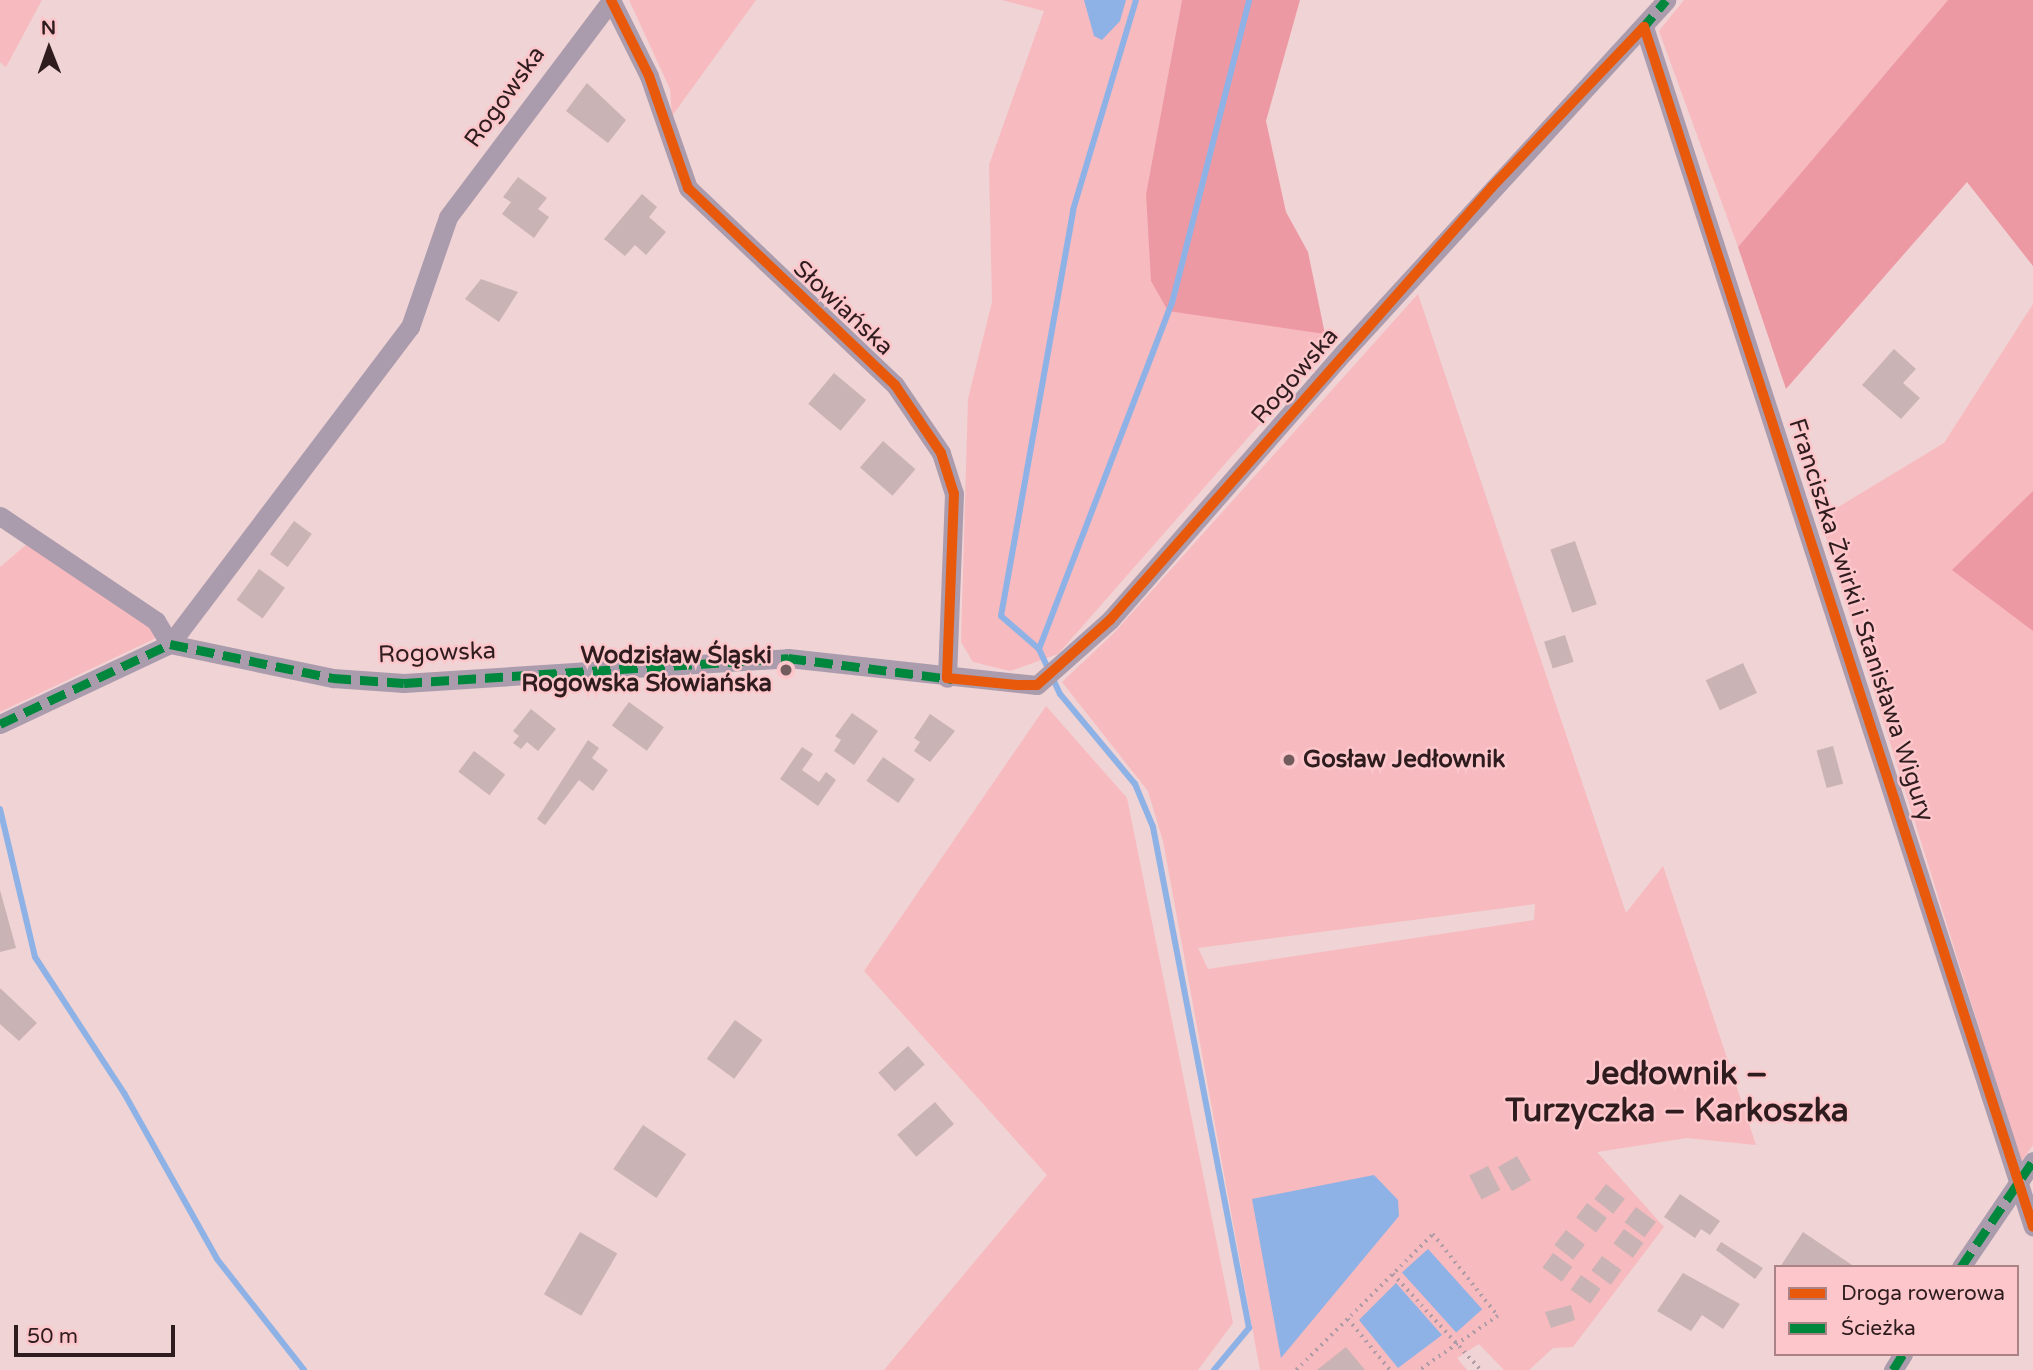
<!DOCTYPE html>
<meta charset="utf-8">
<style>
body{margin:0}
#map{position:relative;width:2033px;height:1370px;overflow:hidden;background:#f0d3d4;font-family:"Varela Round",sans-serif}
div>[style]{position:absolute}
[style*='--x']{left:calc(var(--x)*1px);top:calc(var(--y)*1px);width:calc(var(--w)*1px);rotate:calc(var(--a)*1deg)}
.green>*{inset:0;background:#f7babf}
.forest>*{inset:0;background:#ed99a4}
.water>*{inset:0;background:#8eb2e6;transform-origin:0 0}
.stream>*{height:6px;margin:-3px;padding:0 3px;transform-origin:3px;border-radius:3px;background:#8eb2e6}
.building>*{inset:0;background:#cab3b4;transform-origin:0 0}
.path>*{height:3.5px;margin-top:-1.75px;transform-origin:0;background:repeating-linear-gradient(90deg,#ae9ca6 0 2px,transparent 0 7px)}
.minor>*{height:19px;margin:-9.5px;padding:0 9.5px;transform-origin:9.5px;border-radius:9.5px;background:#aa9bad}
.quiet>*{height:9px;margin-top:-4.5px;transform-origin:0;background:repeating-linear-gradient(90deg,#00873e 0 18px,transparent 0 27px)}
.cycleway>*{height:10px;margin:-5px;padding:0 5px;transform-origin:5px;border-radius:5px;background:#e8590c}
.dots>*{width:19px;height:19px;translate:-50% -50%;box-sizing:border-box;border:4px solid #fdc6ca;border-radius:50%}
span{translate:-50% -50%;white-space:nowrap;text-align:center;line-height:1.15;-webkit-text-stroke:5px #fdc6ca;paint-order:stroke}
.street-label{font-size:24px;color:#2f1c1e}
.poi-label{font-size:24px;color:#2f1c1e;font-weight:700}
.right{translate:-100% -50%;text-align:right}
.left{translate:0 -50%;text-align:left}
.district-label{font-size:32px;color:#2f1c1e;font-weight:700}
.legend{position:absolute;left:1774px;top:1265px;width:245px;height:91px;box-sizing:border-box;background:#fdc6ca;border:2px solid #ab8285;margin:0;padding:9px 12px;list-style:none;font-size:21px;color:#2f1c1e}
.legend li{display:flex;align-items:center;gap:14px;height:35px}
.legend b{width:35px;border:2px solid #ab8285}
.north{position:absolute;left:14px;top:14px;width:70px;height:70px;-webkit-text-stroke:5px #fdc6ca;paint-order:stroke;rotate:359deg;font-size:19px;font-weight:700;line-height:28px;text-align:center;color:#2f1c1e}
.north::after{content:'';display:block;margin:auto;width:24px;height:32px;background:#2f1c1e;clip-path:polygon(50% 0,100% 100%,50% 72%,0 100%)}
.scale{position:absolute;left:14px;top:1325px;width:161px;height:32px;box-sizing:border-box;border:4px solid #2f1c1e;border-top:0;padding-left:9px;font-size:21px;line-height:24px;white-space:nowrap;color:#2f1c1e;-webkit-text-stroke:5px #fdc6ca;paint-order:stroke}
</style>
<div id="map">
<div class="green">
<div style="clip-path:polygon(0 0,42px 0,6px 67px,0 62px)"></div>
<div style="clip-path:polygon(629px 0,756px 0,672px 116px,670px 89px)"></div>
<div style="clip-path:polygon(1002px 0,1182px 0,1146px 194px,1250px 322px,1339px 334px,1058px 654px,1010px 671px,973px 662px,961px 642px,968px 399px,992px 302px,989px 165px,1044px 11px)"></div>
<div style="clip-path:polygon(1684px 0,1948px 0,1738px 247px,1659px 31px)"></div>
<div style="clip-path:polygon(evenodd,1418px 294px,1626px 913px,1663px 866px,1756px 1145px,1687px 1138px,1597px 1152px,1664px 1227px,1573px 1347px,1553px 1348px,1529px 1370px,1504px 1370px,1479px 1344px,1457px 1358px,1467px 1370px,1260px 1370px,1163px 841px,1148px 791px,1062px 682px,1113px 634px,1418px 294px,1535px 904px,1534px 920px,1208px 969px,1198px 948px,1535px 904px)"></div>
<div style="clip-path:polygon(2033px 304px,2033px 1145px,2021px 1162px,1820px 518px,1944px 443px)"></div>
<div style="clip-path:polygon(27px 544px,149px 626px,156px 638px,0 712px,0 567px)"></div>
<div style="clip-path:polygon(1046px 706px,1127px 798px,1233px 1323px,1198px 1370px,884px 1370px,1047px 1175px,864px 971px)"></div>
</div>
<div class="forest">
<div style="clip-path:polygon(1182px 0,1300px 0,1266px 121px,1286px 212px,1308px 252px,1325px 334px,1168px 311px,1151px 281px,1146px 194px)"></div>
<div style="clip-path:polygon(1948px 0,2033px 0,2033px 266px,1967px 182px,1786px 389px,1738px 247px)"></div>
<div style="clip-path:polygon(2033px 491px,2033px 631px,1952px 570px)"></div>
</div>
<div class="water">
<div style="clip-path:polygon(1084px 0,1126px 0,1120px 21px,1102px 40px,1094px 36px)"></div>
<div style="clip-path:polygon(1374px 1175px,1398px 1200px,1399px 1216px,1281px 1358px,1252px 1199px)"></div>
<div style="left:1428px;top:1249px;width:81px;height:35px;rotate:48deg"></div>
<div style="clip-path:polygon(1396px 1283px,1442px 1335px,1398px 1368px,1359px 1320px)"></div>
</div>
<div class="stream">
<div style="--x:1039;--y:649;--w:50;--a:-139"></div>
<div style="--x:1001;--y:616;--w:412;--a:-79.9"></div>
<div style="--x:1073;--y:210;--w:219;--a:-73.3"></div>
<div style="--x:0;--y:809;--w:152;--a:76.7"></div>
<div style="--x:35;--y:957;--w:163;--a:56.8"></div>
<div style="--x:124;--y:1093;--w:190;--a:60.7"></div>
<div style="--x:217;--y:1259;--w:141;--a:51.9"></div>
<div style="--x:1214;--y:1370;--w:55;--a:-50.2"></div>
<div style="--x:1249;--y:1328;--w:510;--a:-100.85"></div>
<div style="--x:1153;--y:827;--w:47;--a:-112.7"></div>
<div style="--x:1135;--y:784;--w:117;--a:-129.8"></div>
<div style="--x:1060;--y:694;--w:50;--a:-115"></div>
<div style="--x:1039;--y:649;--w:371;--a:-69"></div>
<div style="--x:1172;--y:303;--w:313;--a:-75.7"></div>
</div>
<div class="building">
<div style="clip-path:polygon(587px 83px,626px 120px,608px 143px,566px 111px)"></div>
<div style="clip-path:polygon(518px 177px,547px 198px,538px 209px,549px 217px,534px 238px,502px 214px,511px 202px,503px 197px)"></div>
<div style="clip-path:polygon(642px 194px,657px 207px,649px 217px,666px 232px,646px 255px,635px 245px,625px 256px,604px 239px)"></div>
<div style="clip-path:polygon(481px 279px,518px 292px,499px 322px,465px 299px)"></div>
<div style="clip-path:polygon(1894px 349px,1916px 369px,1903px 383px,1920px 398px,1901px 419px,1862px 385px)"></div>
<div style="left:834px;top:373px;width:42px;height:40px;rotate:40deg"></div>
<div style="left:883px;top:441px;width:43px;height:35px;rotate:41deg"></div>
<div style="left:294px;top:521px;width:22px;height:41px;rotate:36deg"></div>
<div style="left:1575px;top:541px;width:67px;height:26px;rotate:71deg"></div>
<div style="left:259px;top:569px;width:32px;height:38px;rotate:36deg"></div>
<div style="left:1565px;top:635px;width:28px;height:22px;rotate:72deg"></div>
<div style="left:1743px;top:663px;width:33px;height:41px;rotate:65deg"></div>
<div style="left:629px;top:702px;width:43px;height:29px;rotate:36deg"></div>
<div style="clip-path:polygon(531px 709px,556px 729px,538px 751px,527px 742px,521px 749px,513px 743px,519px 736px,513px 731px)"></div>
<div style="clip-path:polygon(852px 713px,878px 731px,854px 765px,834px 751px,841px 740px,835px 736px)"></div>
<div style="clip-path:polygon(930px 714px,955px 731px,930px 762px,914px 751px,920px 742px,914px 738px)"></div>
<div style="clip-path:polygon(588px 740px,599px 748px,592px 758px,608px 770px,593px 791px,579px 780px,545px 825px,537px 819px)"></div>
<div style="left:1833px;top:746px;width:39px;height:17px;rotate:75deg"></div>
<div style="clip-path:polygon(802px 747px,813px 754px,802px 770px,819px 782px,826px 772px,836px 780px,818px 806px,780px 779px)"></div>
<div style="left:474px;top:751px;width:39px;height:26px;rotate:37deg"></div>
<div style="left:883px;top:757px;width:39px;height:29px;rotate:35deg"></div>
<div style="clip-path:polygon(0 890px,16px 948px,0 952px)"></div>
<div style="clip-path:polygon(0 988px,37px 1023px,19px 1041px,0 1024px)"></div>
<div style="left:735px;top:1020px;width:34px;height:48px;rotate:36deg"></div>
<div style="left:908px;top:1046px;width:25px;height:40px;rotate:48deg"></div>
<div style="left:935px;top:1102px;width:29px;height:50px;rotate:49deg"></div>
<div style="left:643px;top:1125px;width:52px;height:53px;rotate:34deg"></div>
<div style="left:1517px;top:1156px;width:28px;height:22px;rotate:60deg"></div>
<div style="left:1488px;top:1166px;width:27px;height:21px;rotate:63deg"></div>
<div style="left:1606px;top:1184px;width:24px;height:19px;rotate:38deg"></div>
<div style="clip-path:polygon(1680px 1194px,1720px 1221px,1710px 1235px,1701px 1229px,1695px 1238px,1664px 1217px)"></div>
<div style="left:1587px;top:1203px;width:25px;height:18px;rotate:37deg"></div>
<div style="left:1636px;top:1207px;width:25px;height:19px;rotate:37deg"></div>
<div style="left:1624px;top:1229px;width:24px;height:18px;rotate:36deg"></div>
<div style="left:1566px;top:1230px;width:24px;height:19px;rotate:38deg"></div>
<div style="left:580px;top:1232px;width:43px;height:72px;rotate:30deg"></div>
<div style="clip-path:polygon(1803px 1232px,1855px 1267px,1780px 1267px)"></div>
<div style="clip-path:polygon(1721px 1242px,1763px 1268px,1755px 1279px,1716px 1250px)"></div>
<div style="left:1553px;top:1253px;width:24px;height:18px;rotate:36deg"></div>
<div style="left:1602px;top:1256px;width:24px;height:18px;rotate:36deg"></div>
<div style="clip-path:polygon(1683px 1273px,1740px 1304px,1723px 1329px,1702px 1315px,1691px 1331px,1657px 1311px)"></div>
<div style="left:1581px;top:1275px;width:24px;height:18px;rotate:35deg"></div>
<div style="clip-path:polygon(1571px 1305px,1575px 1320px,1551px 1328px,1545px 1312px)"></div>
<div style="clip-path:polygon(1346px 1347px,1365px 1370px,1317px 1370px)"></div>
</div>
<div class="path">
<div style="--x:1393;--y:1274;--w:130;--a:47.5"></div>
<div style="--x:1348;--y:1319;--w:66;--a:50.5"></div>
<div style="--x:1296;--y:1370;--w:193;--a:-44.8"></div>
<div style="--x:1433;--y:1234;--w:105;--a:51.6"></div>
<div style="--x:1498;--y:1316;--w:95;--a:145.3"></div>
</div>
<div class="minor">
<div style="--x:611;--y:0;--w:85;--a:63.4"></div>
<div style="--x:649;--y:76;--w:119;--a:70.8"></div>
<div style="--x:688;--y:188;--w:286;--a:43.6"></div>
<div style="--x:895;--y:385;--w:82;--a:55.9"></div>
<div style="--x:941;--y:453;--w:43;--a:72.4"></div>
<div style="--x:954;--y:494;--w:184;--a:92.2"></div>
<div style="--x:1644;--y:27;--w:1261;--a:72.04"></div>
<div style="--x:0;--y:516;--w:188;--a:33.9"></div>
<div style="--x:156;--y:621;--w:27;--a:59"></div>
<div style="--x:170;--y:644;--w:167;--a:11.8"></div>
<div style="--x:333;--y:678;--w:71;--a:4"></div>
<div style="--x:404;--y:683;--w:385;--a:-3.7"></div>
<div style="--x:788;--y:658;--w:250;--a:6.2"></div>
<div style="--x:1037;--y:685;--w:98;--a:-41.7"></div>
<div style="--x:1110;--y:620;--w:356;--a:-48.9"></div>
<div style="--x:1344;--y:352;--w:477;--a:-47.5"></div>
<div style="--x:0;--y:724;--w:188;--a:-25.2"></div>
<div style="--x:170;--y:644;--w:398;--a:-52.9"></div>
<div style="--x:410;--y:327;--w:116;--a:-70.9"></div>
<div style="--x:448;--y:217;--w:271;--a:-53"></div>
<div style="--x:1961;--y:1267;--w:128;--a:-55.8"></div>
<div style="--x:1893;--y:1370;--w:19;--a:-58"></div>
</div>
<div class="quiet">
<div style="--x:1641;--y:30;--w:39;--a:-50"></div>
<div style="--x:0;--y:724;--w:188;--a:-25.2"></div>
<div style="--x:170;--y:644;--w:167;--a:11.8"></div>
<div style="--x:333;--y:678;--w:71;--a:4"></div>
<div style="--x:404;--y:683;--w:385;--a:-3.7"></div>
<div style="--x:788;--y:658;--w:166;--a:7.3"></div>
<div style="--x:1961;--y:1267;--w:128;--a:-55.8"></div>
<div style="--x:1893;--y:1370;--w:19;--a:-58"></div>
</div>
<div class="cycleway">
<div style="--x:611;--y:0;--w:85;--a:63.4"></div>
<div style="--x:649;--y:76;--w:119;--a:70.8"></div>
<div style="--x:688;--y:188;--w:286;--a:43.6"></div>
<div style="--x:895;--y:385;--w:82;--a:55.9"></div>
<div style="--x:941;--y:453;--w:43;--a:72.4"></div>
<div style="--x:954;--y:494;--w:184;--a:92.2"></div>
<div style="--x:947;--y:678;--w:70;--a:5.7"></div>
<div style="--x:1017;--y:685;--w:20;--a:0"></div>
<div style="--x:1037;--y:685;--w:98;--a:-41.7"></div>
<div style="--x:1110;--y:620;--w:577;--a:-48.58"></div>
<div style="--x:1492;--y:187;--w:221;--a:-46.5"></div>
<div style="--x:1644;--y:27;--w:1261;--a:72.04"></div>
</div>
<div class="dots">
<div style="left:786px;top:670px;background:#735c5e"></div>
<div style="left:1289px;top:760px;background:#735c5e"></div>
</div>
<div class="street-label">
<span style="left:505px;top:97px;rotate:-54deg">Rogowska</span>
<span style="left:843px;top:308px;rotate:43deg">Słowiańska</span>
<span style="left:1295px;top:376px;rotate:-49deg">Rogowska</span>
<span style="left:1861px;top:620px;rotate:72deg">Franciszka Żwirki i Stanisława Wigury</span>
<span style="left:437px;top:653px;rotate:-2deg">Rogowska</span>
</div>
<div class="poi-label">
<span class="right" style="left:772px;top:670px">Wodzisław Śląski<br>Rogowska Słowiańska</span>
<span class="left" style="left:1303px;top:760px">Gosław Jedłownik</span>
</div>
<div class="district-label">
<span style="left:1677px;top:1093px">Jedłownik –<br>Turzyczka – Karkoszka</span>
</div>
<ul class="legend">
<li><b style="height:9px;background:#e8590c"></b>Droga rowerowa</li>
<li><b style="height:9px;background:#00873e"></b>Ścieżka</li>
</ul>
<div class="north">N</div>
<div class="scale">50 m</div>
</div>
